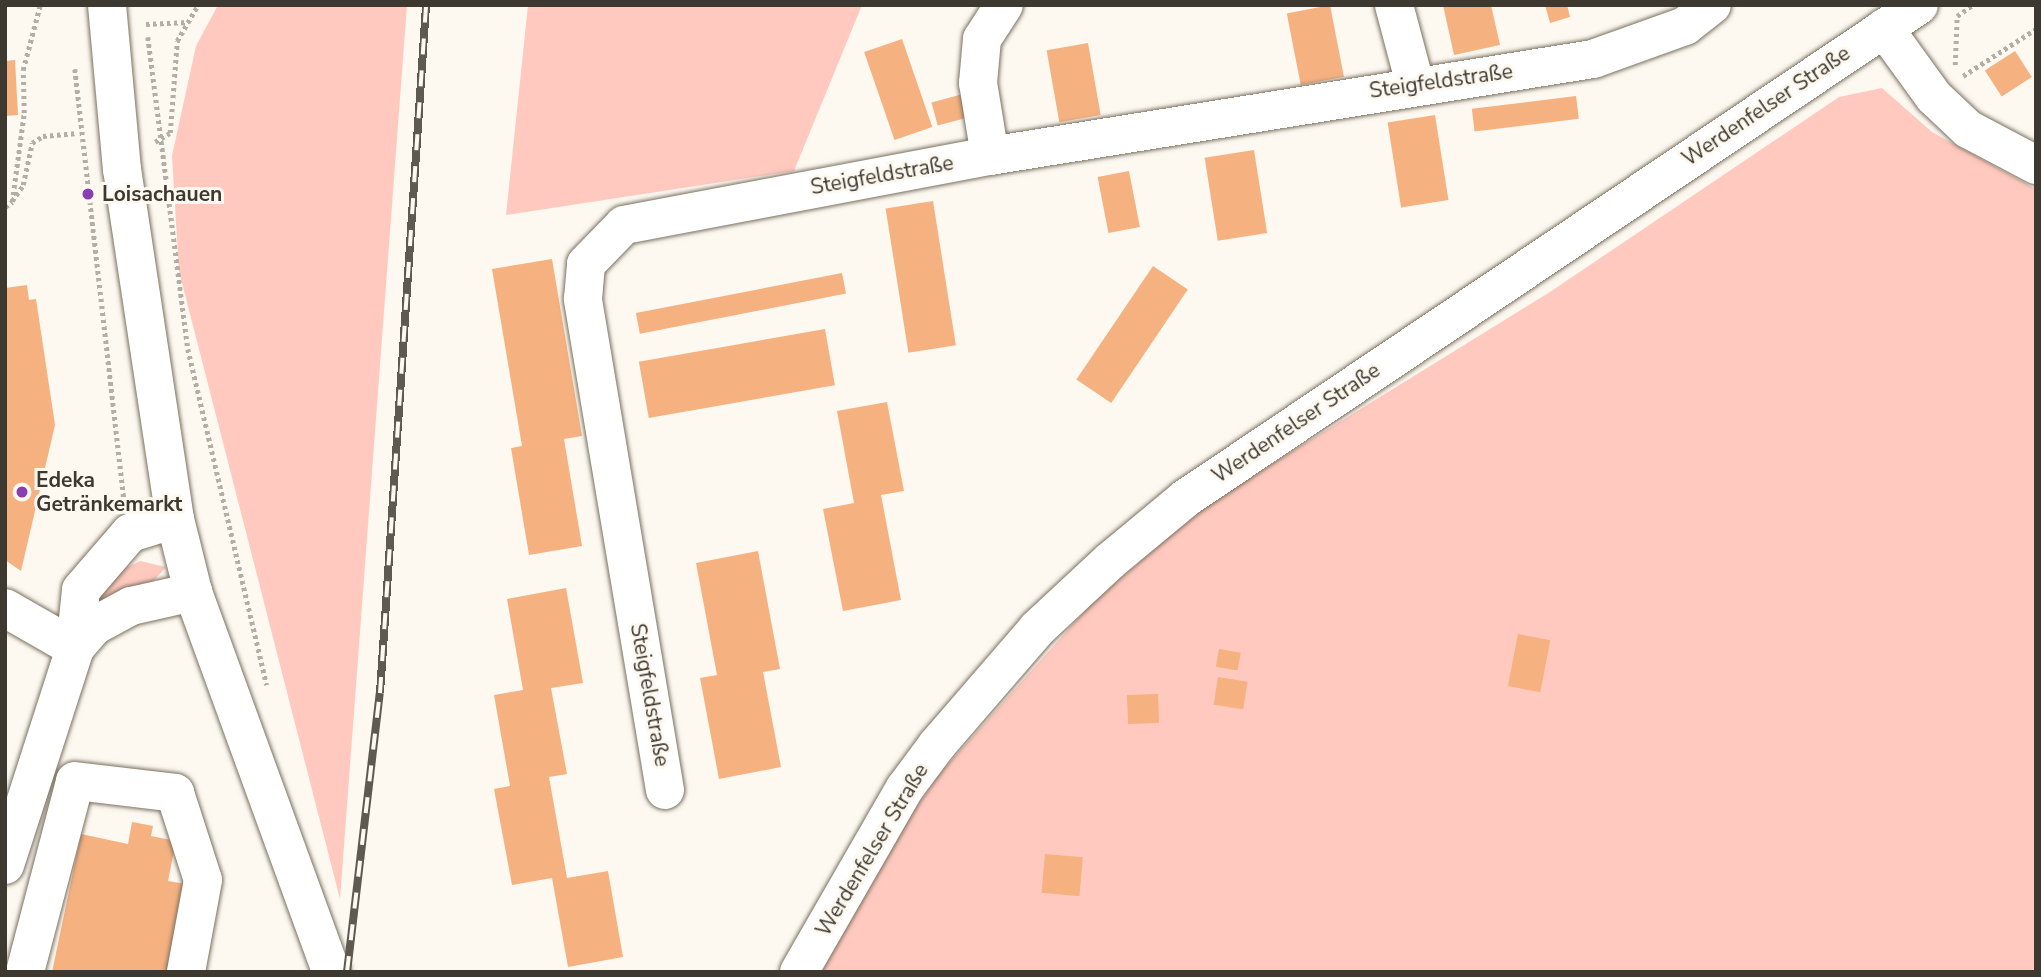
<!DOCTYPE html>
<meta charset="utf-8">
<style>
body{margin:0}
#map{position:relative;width:2041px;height:977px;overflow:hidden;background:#fdf9f1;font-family:"Nunito Sans",sans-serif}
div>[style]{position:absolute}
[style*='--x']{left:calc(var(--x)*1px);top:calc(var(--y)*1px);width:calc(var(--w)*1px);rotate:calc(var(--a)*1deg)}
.green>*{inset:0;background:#ffc9bf}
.building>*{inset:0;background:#f6b180;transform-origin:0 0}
.path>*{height:4.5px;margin-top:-2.25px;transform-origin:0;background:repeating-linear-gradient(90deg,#b3afa7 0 3.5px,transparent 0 7px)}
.roads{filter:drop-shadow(0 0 2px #7a705f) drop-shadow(0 0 2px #7a705f)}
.minor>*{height:38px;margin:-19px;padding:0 19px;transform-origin:19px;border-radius:19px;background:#fff}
.rail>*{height:8px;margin-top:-4px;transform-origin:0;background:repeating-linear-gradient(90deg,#fdf9f1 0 16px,#5e5a52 0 32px);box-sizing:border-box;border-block:2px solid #5e5a52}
.dots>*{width:19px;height:19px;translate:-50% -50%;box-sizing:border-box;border:4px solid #fdf9f1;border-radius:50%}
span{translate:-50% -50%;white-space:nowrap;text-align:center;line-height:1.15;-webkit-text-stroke:6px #fdf9f1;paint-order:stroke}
.street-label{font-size:21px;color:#3d3931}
.poi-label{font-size:21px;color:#3d3931;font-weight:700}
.left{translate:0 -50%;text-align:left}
.frame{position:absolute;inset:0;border:7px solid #3d3931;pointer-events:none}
</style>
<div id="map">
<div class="green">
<div style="clip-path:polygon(218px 5px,407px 5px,340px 899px,179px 271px,172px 156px,196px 46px)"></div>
<div style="clip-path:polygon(528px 5px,862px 5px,794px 171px,506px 215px)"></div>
<div style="clip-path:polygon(1882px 88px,1932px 132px,2036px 189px,2036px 972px,818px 972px,888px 847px,941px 772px,1092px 603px,1207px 504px,1550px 292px,1839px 97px)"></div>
<div style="clip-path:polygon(140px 561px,166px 567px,148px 587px,96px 611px,99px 593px,113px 574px)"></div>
</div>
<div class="building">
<div style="left:1330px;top:5px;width:73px;height:44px;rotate:79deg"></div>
<div style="clip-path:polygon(1443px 5px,1491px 5px,1500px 45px,1454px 55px)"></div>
<div style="clip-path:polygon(1545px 5px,1567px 5px,1570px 17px,1550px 23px)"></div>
<div style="left:902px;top:39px;width:93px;height:40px;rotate:71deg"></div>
<div style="left:1088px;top:43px;width:73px;height:42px;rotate:80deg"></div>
<div style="left:2015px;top:51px;width:31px;height:36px;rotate:57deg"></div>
<div style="clip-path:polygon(15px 60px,18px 115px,5px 116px,5px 61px)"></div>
<div style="left:974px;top:91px;width:24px;height:44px;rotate:75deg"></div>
<div style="left:1576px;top:96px;width:23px;height:105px;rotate:83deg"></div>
<div style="left:1435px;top:115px;width:86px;height:48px;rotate:81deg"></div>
<div style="left:1254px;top:150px;width:84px;height:50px;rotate:81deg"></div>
<div style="left:1129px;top:171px;width:57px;height:32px;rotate:79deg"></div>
<div style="left:933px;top:201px;width:146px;height:48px;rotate:81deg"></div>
<div style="clip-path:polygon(552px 259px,582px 436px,564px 439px,582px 546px,529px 555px,511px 448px,522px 446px,492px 269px)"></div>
<div style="left:1153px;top:266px;width:42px;height:137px;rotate:34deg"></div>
<div style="left:842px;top:273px;width:21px;height:210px;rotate:79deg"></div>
<div style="clip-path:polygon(27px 285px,29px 300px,36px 299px,55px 425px,21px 571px,5px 560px,5px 288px)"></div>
<div style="left:825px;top:329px;width:57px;height:189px;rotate:80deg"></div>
<div style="clip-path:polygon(887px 402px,904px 491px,881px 495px,901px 600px,843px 611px,823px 509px,854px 503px,837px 411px)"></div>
<div style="clip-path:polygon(758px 551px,780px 669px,763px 672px,781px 767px,719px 779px,700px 678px,717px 675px,696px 563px)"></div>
<div style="clip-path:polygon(566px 588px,583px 683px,551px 688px,567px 774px,549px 777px,567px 878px,608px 871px,623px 957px,568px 967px,552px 878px,512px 885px,494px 789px,510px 786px,494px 695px,523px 690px,507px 599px)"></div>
<div style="left:1518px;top:634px;width:33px;height:53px;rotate:11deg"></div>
<div style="left:1219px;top:649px;width:22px;height:18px;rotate:10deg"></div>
<div style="left:1218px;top:677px;width:30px;height:28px;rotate:9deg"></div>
<div style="left:1158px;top:694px;width:29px;height:31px;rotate:88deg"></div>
<div style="clip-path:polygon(132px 822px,153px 826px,151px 836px,176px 841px,168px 881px,192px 885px,174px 972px,52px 972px,81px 834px,128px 844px)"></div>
<div style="left:1045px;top:854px;width:38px;height:39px;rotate:5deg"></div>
</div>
<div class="path">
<div style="--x:146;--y:24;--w:42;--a:-2.7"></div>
<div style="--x:148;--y:37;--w:315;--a:82.7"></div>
<div style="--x:188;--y:349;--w:345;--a:76.8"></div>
<div style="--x:1955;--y:65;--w:49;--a:-87.7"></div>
<div style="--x:1957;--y:16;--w:19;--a:-35"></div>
<div style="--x:75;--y:69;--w:432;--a:83.5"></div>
<div style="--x:1963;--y:76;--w:87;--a:-32.8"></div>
<div style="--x:155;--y:142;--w:17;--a:-31"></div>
<div style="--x:170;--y:133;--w:92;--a:-85.6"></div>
<div style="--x:177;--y:41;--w:42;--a:-59.7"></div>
<div style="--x:12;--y:201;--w:19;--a:-55"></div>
<div style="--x:23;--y:185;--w:43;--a:-77.9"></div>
<div style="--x:32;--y:143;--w:13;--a:-32"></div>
<div style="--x:43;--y:136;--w:35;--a:-5"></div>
<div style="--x:5;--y:207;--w:9;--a:-36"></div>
<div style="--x:12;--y:202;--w:90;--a:-82.3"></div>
<div style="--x:24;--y:113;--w:43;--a:-91.3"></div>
<div style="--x:23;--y:70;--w:67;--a:-75.3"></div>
</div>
<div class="roads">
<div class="minor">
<div style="--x:107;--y:5;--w:165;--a:84.8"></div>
<div style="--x:122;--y:169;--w:354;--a:81.4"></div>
<div style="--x:175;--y:519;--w:75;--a:76.1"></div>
<div style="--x:193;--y:592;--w:404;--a:70"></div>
<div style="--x:1394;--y:5;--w:82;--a:75.1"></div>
<div style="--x:1884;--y:28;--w:85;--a:54.1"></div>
<div style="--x:1934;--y:97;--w:47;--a:43.3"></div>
<div style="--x:1968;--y:129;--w:77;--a:27.9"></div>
<div style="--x:990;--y:156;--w:74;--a:-99.3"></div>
<div style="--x:978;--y:83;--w:44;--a:-84.8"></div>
<div style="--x:982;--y:39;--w:40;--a:-57.1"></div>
<div style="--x:5;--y:608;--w:81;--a:29.7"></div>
<div style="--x:75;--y:648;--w:29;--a:-49"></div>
<div style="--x:94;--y:626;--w:42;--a:-28.4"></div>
<div style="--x:131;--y:606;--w:64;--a:-12.7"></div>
<div style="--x:665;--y:790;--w:498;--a:-99.5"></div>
<div style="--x:583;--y:299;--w:35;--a:-85"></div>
<div style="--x:586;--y:264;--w:54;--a:-45.7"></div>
<div style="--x:624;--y:225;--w:372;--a:-10.7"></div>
<div style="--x:990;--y:156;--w:611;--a:-9.14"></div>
<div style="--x:1593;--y:59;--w:98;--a:-19.7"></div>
<div style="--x:1685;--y:26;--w:34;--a:-38"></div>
<div style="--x:5;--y:865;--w:228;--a:-72.1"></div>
<div style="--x:75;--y:648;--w:58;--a:-84.1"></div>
<div style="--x:81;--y:590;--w:75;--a:-49.3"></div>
<div style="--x:130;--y:533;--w:47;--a:-17.3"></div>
<div style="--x:25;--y:972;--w:197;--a:-75.3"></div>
<div style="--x:75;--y:781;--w:101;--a:6.8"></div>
<div style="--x:175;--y:793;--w:91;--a:72.2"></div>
<div style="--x:203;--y:880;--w:94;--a:100.5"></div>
<div style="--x:799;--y:972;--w:212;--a:-60.1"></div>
<div style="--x:905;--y:788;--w:54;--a:-53.3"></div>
<div style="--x:937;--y:745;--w:153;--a:-49.2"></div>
<div style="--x:1037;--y:629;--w:100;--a:-43"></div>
<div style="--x:1110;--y:561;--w:99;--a:-39.7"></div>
<div style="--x:1186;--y:498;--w:883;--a:-33.92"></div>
</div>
</div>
<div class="rail">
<div style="--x:347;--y:972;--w:281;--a:-83.3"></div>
<div style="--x:380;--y:693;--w:690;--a:-86.17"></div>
</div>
<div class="dots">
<div style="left:88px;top:194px;background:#8a3fb0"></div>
<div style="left:22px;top:492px;background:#8a3fb0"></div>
</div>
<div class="street-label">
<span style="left:1441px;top:81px;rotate:-8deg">Steigfeldstraße</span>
<span style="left:1766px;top:106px;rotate:-34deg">Werdenfelser Straße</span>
<span style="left:882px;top:175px;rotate:-10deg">Steigfeldstraße</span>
<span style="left:1296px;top:423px;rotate:-34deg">Werdenfelser Straße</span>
<span style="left:650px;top:695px;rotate:80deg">Steigfeldstraße</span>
<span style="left:872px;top:850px;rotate:-59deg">Werdenfelser Straße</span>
</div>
<div class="poi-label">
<span class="left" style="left:102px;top:194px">Loisachauen</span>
<span class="left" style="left:36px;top:492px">Edeka<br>Getränkemarkt</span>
</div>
<div class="frame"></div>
</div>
